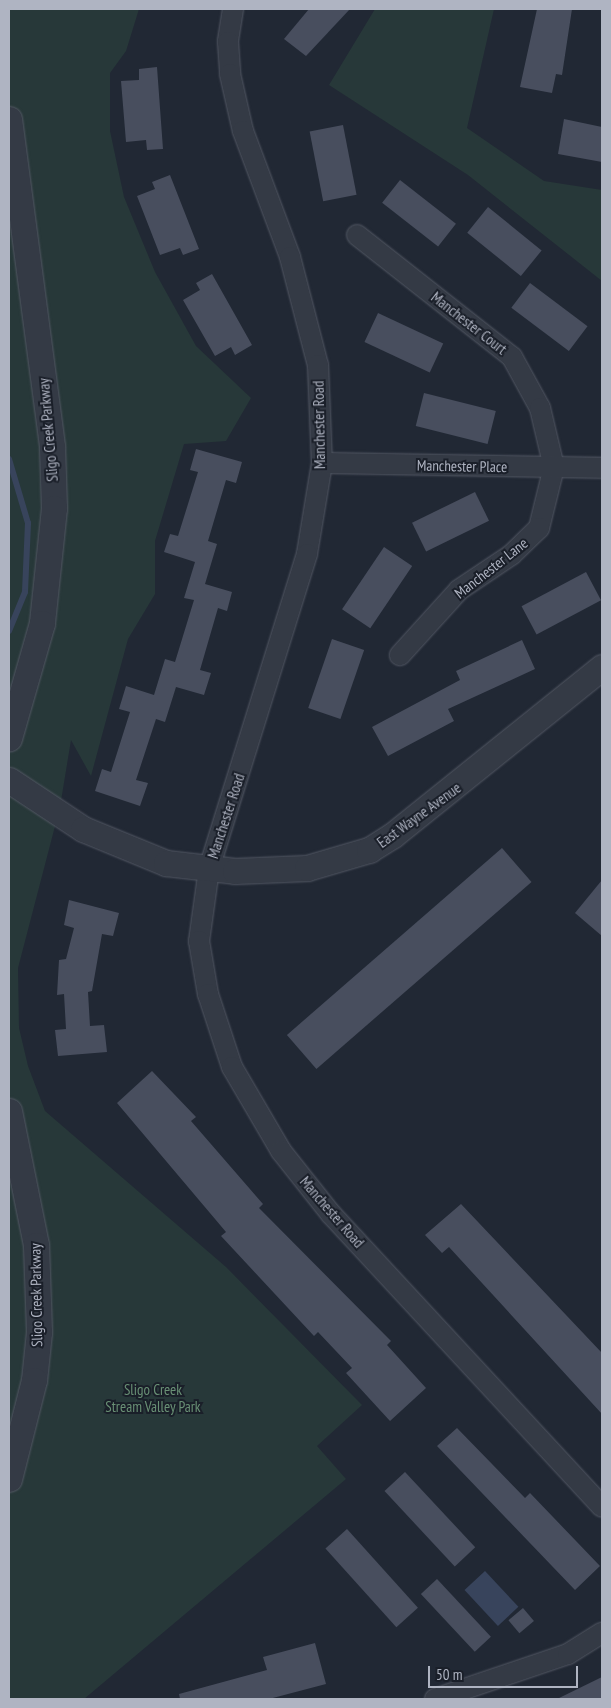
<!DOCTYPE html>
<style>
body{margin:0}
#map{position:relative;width:611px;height:1708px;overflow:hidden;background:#212834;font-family:"PT Sans Narrow",sans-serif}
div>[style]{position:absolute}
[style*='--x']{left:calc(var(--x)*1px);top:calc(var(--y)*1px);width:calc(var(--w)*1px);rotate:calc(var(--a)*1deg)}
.green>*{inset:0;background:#273839}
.water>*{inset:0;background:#38445c;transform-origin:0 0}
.stream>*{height:6px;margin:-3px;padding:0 3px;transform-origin:3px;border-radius:3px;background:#38445c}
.building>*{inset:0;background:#484e5e;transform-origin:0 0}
.roads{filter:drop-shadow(0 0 1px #525763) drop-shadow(0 0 1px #525763)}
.minor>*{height:20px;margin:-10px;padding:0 10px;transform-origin:10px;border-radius:10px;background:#343a45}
.tertiary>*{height:25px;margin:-12.5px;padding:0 12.5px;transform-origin:12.5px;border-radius:12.5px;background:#343a45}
span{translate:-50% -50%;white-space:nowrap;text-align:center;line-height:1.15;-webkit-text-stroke:4px #1a1f29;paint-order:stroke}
.street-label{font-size:15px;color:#afb4c2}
.park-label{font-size:15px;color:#699075}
.frame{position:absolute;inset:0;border:10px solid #afb4c2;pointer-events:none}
.scale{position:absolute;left:428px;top:1666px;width:150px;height:22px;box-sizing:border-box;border:2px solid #afb4c2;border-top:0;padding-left:6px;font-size:15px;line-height:18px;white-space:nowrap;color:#afb4c2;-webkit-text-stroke:4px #1a1f29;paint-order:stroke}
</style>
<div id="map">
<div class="green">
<div style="clip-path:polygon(9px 9px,139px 9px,126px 51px,110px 73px,110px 131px,124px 197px,155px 272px,196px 346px,251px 398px,226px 441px,184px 444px,155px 541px,155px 594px,128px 639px,91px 776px,71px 740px,60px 807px,18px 968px,19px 1028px,28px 1066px,45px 1111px,226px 1267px,362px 1405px,317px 1446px,346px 1479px,84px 1699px,9px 1699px)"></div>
<div style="clip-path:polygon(375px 9px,494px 9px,467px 128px,544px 181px,602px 190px,602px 281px,468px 175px,329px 85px)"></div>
</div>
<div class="water">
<div style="left:485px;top:1571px;width:49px;height:28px;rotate:47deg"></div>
</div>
<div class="stream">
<div style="--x:9;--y:459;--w:67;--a:73.5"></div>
<div style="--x:28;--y:523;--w:69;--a:92.5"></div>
<div style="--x:25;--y:592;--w:42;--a:112.3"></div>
</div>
<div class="building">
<div style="clip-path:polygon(309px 9px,350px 9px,306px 56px,284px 39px)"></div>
<div style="clip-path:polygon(537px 9px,572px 9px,562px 75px,556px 74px,552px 93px,520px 87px)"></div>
<div style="clip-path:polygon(157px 67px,163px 149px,147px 150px,146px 140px,126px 142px,121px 81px,139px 80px,139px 69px)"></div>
<div style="clip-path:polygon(564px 119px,602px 127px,602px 162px,558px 154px)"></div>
<div style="left:343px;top:125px;width:71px;height:34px;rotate:79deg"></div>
<div style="clip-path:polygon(170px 175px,199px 249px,183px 255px,180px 248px,160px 255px,137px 196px,155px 189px,152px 182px)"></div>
<div style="left:400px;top:180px;width:71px;height:29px;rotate:38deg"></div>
<div style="left:488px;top:207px;width:69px;height:33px;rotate:39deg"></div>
<div style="clip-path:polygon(212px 274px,252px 345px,235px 355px,231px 347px,215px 356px,183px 300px,200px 290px,196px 283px)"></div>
<div style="left:530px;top:283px;width:72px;height:31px;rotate:37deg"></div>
<div style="left:378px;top:313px;width:72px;height:32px;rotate:25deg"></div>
<div style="left:424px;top:393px;width:74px;height:34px;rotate:14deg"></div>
<div style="clip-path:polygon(196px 449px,242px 462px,236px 483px,226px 480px,208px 541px,217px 544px,205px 584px,232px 592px,227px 611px,218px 608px,200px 670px,211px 673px,204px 695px,176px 687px,165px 722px,156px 719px,136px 780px,148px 783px,140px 806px,95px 791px,102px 769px,111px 772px,130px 712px,119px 709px,126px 686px,154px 695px,165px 659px,175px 662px,194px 600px,184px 598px,195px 562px,164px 552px,170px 534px,178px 536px,198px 472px,190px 470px)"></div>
<div style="left:475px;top:492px;width:32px;height:70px;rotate:64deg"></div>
<div style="left:384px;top:547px;width:34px;height:75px;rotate:34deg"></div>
<div style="left:586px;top:572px;width:32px;height:73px;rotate:62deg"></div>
<div style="left:332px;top:639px;width:34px;height:73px;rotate:19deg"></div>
<div style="clip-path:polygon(522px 640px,535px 669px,448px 709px,454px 721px,388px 756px,372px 727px,460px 680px,456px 671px)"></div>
<div style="left:502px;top:848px;width:45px;height:285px;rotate:49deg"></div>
<div style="clip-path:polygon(602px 880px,602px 936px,575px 913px)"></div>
<div style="clip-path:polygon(69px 900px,119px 913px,113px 936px,102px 934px,92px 991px,88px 992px,90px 1026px,104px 1025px,107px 1052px,58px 1056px,55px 1030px,66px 1029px,64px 994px,57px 995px,59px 960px,66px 959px,74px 928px,64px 925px)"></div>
<div style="clip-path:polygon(152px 1071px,196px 1117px,191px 1121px,263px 1204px,259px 1208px,391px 1341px,387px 1345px,426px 1388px,390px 1421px,346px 1373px,352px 1368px,318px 1332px,314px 1336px,221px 1236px,226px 1232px,117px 1103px)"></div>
<div style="clip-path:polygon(461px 1204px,602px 1353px,602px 1414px,449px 1247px,442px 1253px,425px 1235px)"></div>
<div style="clip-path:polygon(457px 1428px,525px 1498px,530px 1493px,600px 1566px,575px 1590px,437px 1446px)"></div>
<div style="left:405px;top:1472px;width:103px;height:28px;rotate:47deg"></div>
<div style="left:347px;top:1529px;width:106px;height:29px;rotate:48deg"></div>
<div style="left:437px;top:1579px;width:79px;height:22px;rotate:47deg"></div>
<div style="left:523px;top:1608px;width:17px;height:19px;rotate:50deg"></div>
<div style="clip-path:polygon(315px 1643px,326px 1684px,269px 1699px,180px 1699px,179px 1694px,267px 1670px,263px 1657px)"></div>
<div style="clip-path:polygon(602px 1677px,602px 1699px,557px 1699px)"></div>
</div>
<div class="roads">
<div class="minor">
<div style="--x:233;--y:9;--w:33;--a:99"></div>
<div style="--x:228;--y:42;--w:32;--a:86"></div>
<div style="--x:230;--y:74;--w:58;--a:77.2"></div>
<div style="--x:243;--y:131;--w:134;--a:69.5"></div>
<div style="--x:290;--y:257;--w:112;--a:75.5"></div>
<div style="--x:318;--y:365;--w:98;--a:87.7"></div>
<div style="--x:322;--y:463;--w:92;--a:99.4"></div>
<div style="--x:307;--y:554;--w:330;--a:107.3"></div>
<div style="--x:209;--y:869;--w:73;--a:97.9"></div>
<div style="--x:199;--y:941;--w:54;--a:80.4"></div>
<div style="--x:208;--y:994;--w:77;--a:71.8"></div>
<div style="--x:232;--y:1067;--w:97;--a:59.7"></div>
<div style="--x:281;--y:1151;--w:80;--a:51.6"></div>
<div style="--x:331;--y:1214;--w:399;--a:47.2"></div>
<div style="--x:357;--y:235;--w:197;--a:38.2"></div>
<div style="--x:512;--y:357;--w:58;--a:61.2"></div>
<div style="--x:540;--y:408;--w:61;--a:76.7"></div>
<div style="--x:554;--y:467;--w:63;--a:103.8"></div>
<div style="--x:539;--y:528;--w:39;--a:136"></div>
<div style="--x:511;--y:555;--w:63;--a:146.1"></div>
<div style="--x:459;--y:590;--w:88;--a:132.2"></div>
<div style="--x:322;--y:463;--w:280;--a:1"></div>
<div style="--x:435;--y:1699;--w:140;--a:-18.7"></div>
<div style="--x:568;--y:1654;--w:40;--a:-32"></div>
</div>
<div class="tertiary">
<div style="--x:9;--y:119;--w:331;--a:82.5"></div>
<div style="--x:52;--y:447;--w:61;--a:88.1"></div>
<div style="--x:54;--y:508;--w:116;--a:96"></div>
<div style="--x:42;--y:623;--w:120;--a:106"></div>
<div style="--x:9;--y:780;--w:89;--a:33.5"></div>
<div style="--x:83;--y:829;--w:90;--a:22.3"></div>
<div style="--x:166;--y:863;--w:69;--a:6.6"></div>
<div style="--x:235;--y:871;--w:72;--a:-2.4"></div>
<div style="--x:307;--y:868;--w:65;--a:-16.2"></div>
<div style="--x:369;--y:850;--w:28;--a:-32"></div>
<div style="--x:393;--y:835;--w:268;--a:-38.8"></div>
<div style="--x:9;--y:1111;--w:137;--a:78.6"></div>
<div style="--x:36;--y:1245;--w:87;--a:88"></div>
<div style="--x:39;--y:1332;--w:48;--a:95.9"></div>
<div style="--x:34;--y:1380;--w:102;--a:104.2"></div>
</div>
</div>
<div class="street-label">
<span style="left:469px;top:323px;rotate:38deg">Manchester Court</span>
<span style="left:319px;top:425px;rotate:-91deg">Manchester Road</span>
<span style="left:48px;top:430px;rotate:-95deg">Sligo Creek Parkway</span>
<span style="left:462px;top:466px;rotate:1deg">Manchester Place</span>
<span style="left:491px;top:568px;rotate:-38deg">Manchester Lane</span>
<span style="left:419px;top:815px;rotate:-36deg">East Wayne Avenue</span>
<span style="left:226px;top:816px;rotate:-72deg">Manchester Road</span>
<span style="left:332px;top:1212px;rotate:49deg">Manchester Road</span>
<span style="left:36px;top:1295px;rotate:-91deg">Sligo Creek Parkway</span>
</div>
<div class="park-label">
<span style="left:153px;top:1398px">Sligo Creek<br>Stream Valley Park</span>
</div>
<div class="frame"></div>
<div class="scale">50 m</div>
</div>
